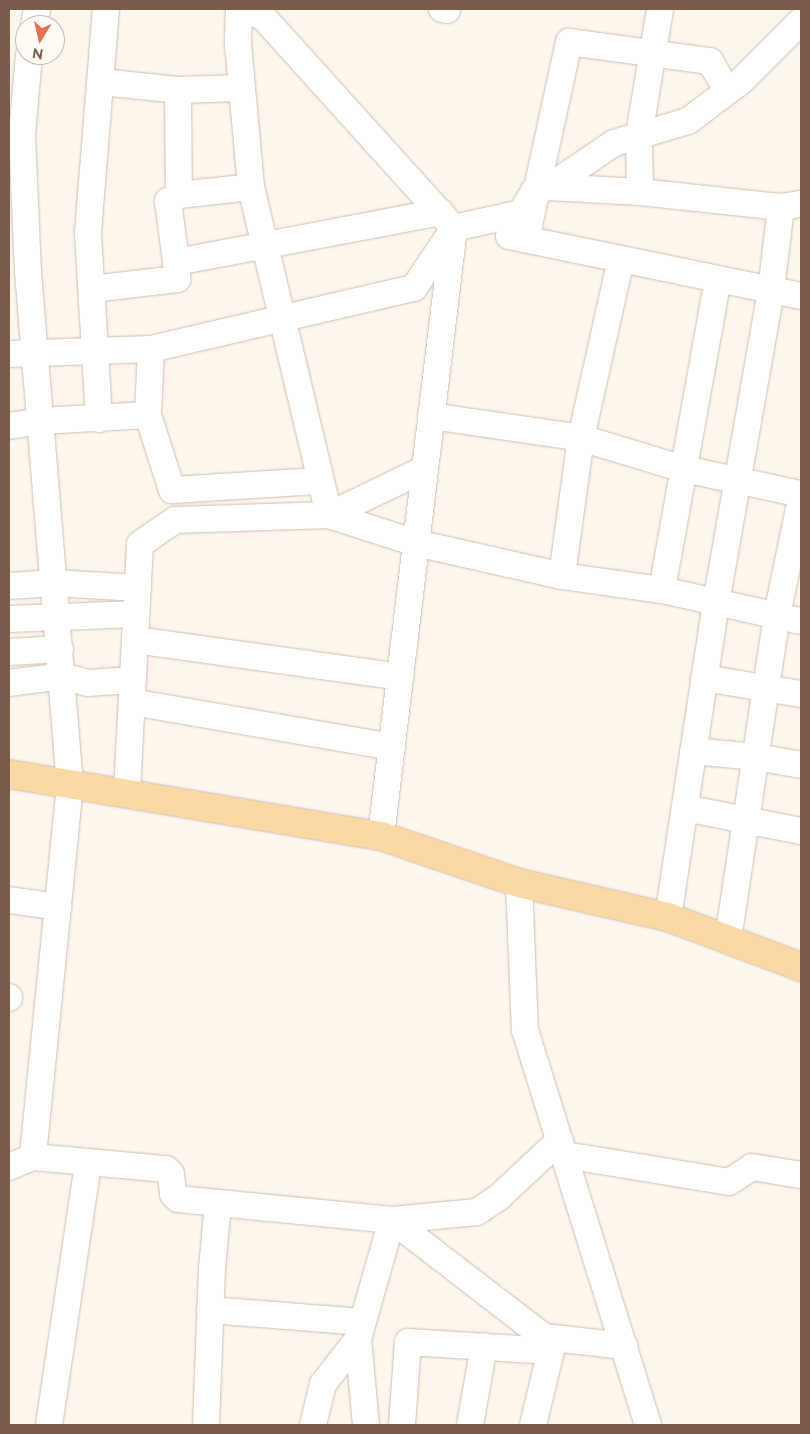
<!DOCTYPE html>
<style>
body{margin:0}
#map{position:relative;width:810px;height:1434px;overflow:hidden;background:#fdf6ec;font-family:Raleway,sans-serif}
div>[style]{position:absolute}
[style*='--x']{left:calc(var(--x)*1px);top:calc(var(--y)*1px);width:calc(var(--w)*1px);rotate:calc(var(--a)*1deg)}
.roads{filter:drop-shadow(0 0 1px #d1beb0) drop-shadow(0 0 1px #d1beb0)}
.minor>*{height:26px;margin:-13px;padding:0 13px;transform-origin:13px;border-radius:13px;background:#fff}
.major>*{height:28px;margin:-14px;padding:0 14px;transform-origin:14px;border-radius:14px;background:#fbd9a5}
span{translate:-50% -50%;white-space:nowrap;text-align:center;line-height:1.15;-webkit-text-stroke:4px #fffaf3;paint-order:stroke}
.frame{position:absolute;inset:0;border:10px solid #7a5c4d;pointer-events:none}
.north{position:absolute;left:15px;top:15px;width:50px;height:50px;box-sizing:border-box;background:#fffaf3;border:1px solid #cabbb1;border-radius:50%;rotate:189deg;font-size:14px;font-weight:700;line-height:20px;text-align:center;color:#7a5c4d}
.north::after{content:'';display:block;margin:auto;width:18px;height:22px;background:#e76f51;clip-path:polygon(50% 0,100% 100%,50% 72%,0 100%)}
</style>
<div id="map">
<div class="roads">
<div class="minor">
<div style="--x:239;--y:9;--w:35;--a:92"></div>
<div style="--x:238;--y:44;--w:144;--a:84.8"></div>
<div style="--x:251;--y:187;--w:337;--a:76.6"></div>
<div style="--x:329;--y:515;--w:106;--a:-25.6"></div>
<div style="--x:244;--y:9;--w:22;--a:24"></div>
<div style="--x:264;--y:18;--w:283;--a:47.9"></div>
<div style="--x:454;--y:228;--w:612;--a:96.85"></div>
<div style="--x:442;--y:9;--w:5;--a:11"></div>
<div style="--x:34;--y:25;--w:16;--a:-79"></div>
<div style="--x:29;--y:55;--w:80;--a:95"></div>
<div style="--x:22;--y:135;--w:137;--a:87.5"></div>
<div style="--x:28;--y:272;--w:515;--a:85.32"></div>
<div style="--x:70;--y:785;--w:374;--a:95.7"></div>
<div style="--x:33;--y:1157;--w:134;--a:5.2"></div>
<div style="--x:166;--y:1169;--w:7;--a:45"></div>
<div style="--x:171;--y:1174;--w:20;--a:84"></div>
<div style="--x:173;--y:1194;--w:7;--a:45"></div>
<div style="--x:178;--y:1199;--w:215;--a:5.6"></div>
<div style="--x:392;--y:1220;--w:85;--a:-5.4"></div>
<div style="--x:477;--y:1212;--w:27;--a:-34"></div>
<div style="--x:499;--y:1197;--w:83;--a:-43.1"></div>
<div style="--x:101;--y:82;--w:77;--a:5.9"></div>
<div style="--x:178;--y:90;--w:105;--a:89.5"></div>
<div style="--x:179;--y:195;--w:13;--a:151"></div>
<div style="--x:168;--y:201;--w:62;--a:82.5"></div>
<div style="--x:178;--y:90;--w:64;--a:-1.8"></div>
<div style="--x:549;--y:187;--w:91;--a:3.1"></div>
<div style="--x:640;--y:192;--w:142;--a:6.1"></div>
<div style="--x:781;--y:207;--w:20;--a:-9"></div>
<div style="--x:640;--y:192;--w:57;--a:-91"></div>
<div style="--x:639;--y:135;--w:128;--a:-80.5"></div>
<div style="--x:179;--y:195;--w:72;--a:-6.3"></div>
<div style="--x:509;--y:236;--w:298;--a:11.6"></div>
<div style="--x:526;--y:239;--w:202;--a:-77.7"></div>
<div style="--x:569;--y:42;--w:142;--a:7.7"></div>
<div style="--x:710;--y:61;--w:34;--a:60"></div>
<div style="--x:92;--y:289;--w:86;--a:-6.7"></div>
<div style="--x:177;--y:279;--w:17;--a:-93"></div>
<div style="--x:176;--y:262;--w:269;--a:-10.7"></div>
<div style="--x:9;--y:354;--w:142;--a:-2"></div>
<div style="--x:148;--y:415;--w:79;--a:72.3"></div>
<div style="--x:172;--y:490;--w:147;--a:-3.5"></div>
<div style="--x:431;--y:416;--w:152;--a:8.3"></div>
<div style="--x:581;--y:438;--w:108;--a:16.8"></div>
<div style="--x:684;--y:469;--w:120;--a:12.1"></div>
<div style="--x:99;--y:419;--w:187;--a:-93.4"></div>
<div style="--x:88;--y:232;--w:224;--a:-85.4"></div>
<div style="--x:9;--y:426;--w:32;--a:-9"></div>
<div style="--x:41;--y:421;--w:107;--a:-3.2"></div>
<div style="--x:148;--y:415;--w:66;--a:-87.4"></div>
<div style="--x:151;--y:349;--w:270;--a:-13.1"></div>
<div style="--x:414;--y:288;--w:72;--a:-56.3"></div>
<div style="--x:454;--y:228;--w:69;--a:-12.6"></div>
<div style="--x:521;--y:213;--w:26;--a:-59"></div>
<div style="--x:534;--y:191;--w:16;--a:-15"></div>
<div style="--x:549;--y:187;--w:78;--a:-34.1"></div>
<div style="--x:614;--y:143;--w:77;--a:-16.6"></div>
<div style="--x:688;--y:121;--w:66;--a:-37"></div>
<div style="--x:741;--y:81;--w:85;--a:-45"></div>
<div style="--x:562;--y:576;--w:139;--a:-82.2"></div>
<div style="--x:581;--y:438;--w:183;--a:-77.4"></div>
<div style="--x:9;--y:586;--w:45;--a:-3.8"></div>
<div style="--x:54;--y:583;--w:84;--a:3.4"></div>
<div style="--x:662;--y:590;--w:316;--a:-79.8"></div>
<div style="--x:9;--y:619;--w:127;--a:-2.3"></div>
<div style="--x:135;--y:640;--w:268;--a:7.9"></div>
<div style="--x:9;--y:652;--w:51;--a:-3.4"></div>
<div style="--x:704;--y:678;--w:98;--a:9.4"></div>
<div style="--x:9;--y:683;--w:53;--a:-7.5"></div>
<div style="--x:62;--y:676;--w:27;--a:15"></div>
<div style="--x:88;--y:683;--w:45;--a:-3.8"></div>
<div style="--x:132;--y:702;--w:264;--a:9.8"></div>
<div style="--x:693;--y:751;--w:64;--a:5.4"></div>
<div style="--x:757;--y:757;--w:45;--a:10.3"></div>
<div style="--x:127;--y:792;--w:248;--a:-87"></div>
<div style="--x:140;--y:544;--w:42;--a:-34.4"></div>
<div style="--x:175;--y:520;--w:154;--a:-1.9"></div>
<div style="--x:329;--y:515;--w:91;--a:17.8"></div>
<div style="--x:416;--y:543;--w:150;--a:12.7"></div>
<div style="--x:562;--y:576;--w:101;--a:8"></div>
<div style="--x:662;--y:590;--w:142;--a:12.6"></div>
<div style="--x:685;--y:808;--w:118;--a:11.2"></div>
<div style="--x:519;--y:883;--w:147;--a:87.7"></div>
<div style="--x:525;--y:1030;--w:414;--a:72.7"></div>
<div style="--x:9;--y:900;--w:50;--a:8"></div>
<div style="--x:668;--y:917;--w:318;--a:-81.3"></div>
<div style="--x:716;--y:603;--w:318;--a:-80"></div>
<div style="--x:771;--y:290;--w:84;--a:-83.1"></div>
<div style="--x:728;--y:939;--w:328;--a:-81.4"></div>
<div style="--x:777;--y:615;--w:118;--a:-78.3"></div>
<div style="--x:9;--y:998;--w:1;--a:-90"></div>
<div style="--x:565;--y:1155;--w:166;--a:9.3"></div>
<div style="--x:729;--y:1182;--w:27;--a:-33"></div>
<div style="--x:752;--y:1167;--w:50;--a:9.3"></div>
<div style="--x:9;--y:1167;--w:26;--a:-23"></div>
<div style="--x:210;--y:1310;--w:153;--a:4.5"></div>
<div style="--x:49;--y:1425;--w:265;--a:-81.5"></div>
<div style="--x:206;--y:1425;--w:156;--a:-87.8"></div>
<div style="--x:212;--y:1269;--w:66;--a:-84.8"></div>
<div style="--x:313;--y:1425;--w:42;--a:-76.3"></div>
<div style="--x:323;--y:1384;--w:57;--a:-52.1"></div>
<div style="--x:366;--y:1425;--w:86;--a:-95.3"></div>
<div style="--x:358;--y:1339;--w:124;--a:-74.1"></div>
<div style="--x:392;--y:1220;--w:192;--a:37.6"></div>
<div style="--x:544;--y:1337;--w:81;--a:6.4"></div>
<div style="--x:402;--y:1425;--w:83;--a:-85.9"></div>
<div style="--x:408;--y:1342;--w:143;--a:3.6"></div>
<div style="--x:470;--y:1425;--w:80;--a:-80"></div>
<div style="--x:533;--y:1425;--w:89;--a:-76.4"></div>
</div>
<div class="major">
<div style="--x:9;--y:774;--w:377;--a:9.5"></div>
<div style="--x:381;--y:836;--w:146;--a:18.8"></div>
<div style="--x:519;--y:883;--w:153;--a:12.9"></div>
<div style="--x:668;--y:917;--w:142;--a:20.6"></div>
</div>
</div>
<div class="frame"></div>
<div class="north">N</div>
</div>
